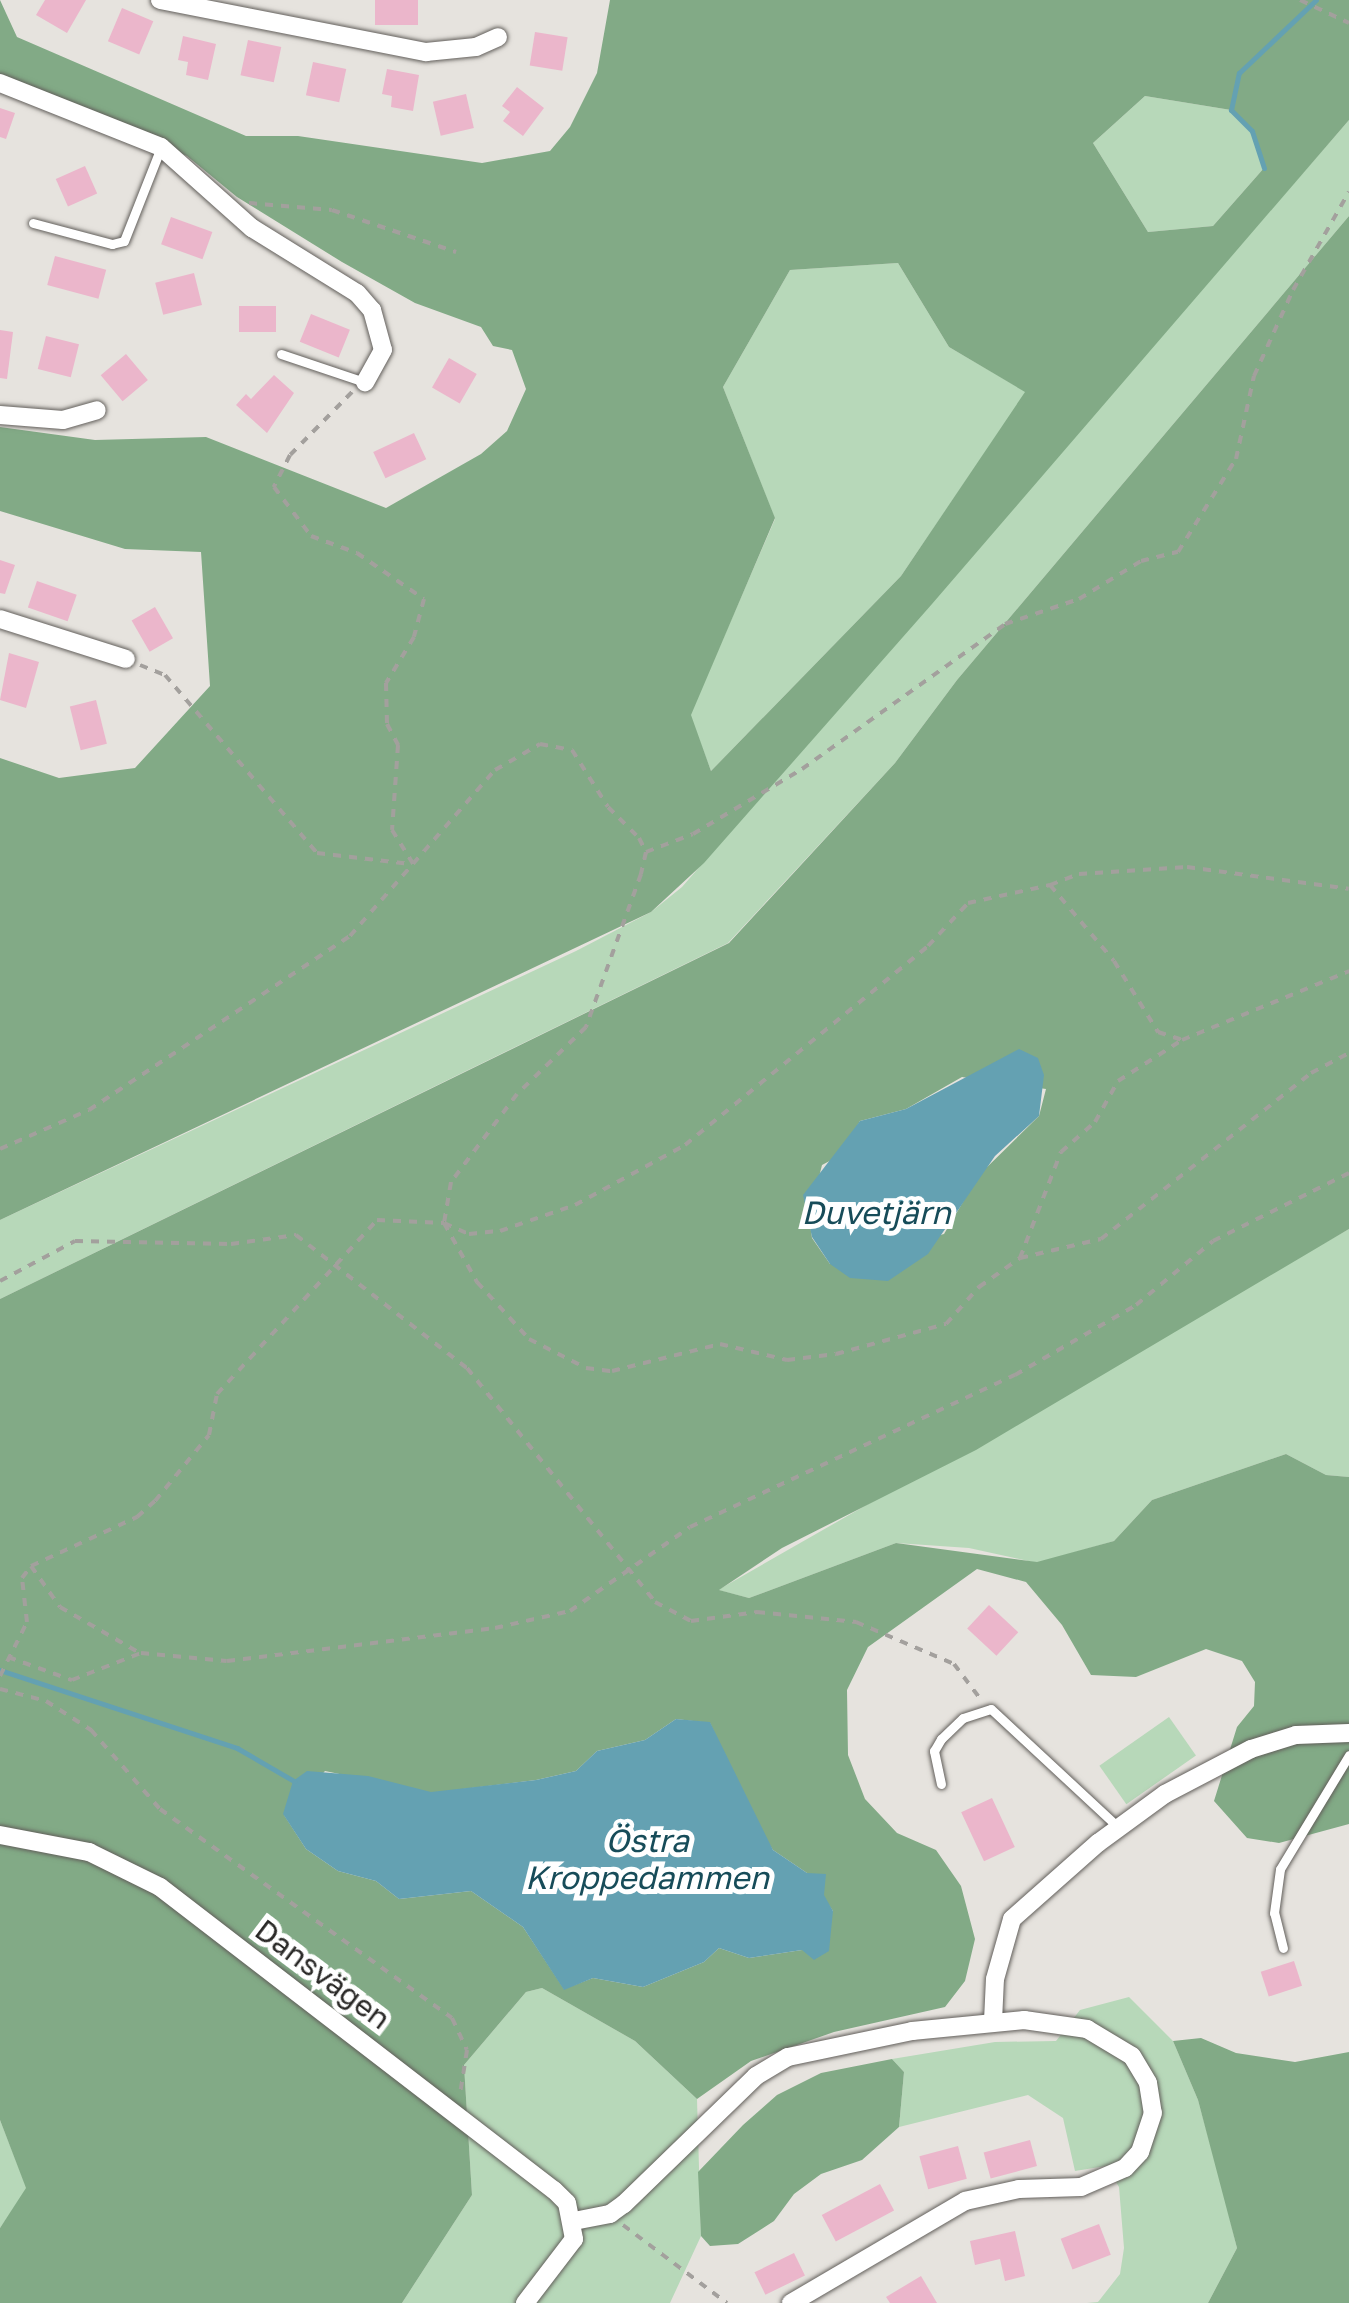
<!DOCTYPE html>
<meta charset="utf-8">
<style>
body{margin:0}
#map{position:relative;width:1349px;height:2303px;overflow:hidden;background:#e6e3de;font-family:"Golos Text",sans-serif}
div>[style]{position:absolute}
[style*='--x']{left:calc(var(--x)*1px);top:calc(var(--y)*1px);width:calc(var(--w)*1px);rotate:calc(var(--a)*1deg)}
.green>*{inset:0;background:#b7d8b9;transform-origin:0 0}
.forest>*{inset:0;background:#82aa86}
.water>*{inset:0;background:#64a1b2}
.stream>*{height:5px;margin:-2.5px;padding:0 2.5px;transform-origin:2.5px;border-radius:2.5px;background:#64a1b2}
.building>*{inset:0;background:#ebb6cb;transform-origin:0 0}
.path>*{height:4px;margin-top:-2px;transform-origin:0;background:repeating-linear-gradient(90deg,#a3a09d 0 8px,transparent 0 16px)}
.roads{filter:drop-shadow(0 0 2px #625f5b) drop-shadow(0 0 2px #625f5b)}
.lane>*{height:9px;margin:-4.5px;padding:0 4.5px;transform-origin:4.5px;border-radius:4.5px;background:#fff}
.street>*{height:18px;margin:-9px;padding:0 9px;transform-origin:9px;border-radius:9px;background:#fff}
span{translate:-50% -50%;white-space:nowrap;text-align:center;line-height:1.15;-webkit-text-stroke:10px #fff;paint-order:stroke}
.street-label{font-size:30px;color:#292826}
.water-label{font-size:32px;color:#174c59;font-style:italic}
</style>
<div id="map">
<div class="green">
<div style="clip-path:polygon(1145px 96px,1231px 110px,1252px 131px,1264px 168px,1213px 226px,1148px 232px,1093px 143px)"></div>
<div style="clip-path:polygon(1349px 120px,1349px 216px,957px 680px,895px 763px,728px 943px,0 1299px,0 1220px,576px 951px,651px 912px,682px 887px)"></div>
<div style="clip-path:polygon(898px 263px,949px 347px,1026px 392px,901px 576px,711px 771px,690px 715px,775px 519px,723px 387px,790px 270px)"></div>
<div style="clip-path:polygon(1349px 1229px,1349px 1477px,1326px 1475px,1286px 1454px,1152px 1500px,1114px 1541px,1037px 1563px,969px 1548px,896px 1543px,749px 1598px,718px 1590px)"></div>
<div style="left:1169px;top:1717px;width:47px;height:85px;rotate:55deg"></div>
<div style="clip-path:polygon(542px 1988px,635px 2041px,697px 2099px,701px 2236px,670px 2303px,402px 2303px,472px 2195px,464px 2065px,526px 1992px)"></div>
<div style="clip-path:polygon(1129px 1997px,1173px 2041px,1198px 2100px,1221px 2183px,1237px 2248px,1208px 2303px,1087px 2303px,1098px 2302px,1120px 2274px,1124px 2248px,1119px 2187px,1106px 2166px,1075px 2171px,1063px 2118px,1028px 2095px,899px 2127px,904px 2072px,892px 2059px,995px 2042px,1056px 2041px,1080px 2010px)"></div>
<div style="clip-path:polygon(0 2120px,27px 2189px,0 2228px)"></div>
</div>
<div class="forest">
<div style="clip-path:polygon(evenodd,0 0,17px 37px,246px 136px,298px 136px,482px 163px,550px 151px,570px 127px,597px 73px,610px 0,1349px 0,1349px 120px,932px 604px,704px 863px,651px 912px,0 1220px,0 758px,59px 778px,135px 768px,210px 686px,201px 552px,125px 549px,0 511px,0 427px,95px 440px,206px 437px,386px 508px,481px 454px,507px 431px,526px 389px,512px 350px,493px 346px,481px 327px,415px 303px,342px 262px,237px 197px,187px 156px,0 74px,0 0,1145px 96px,1231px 110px,1252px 131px,1264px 168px,1213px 226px,1148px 232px,1093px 143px,1145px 96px,0 0,898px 263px,949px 347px,1025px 392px,901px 576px,711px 771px,691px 715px,775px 518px,723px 387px,790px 270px,898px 263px)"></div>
<div style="clip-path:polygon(evenodd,1349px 216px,1349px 1229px,976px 1450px,782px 1548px,719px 1590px,749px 1598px,896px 1543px,1037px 1562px,1114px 1541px,1152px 1500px,1286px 1454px,1326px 1475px,1349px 1477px,1349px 1824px,1279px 1843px,1247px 1838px,1214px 1801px,1237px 1727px,1254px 1706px,1255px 1682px,1242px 1661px,1206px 1649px,1136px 1677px,1091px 1675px,1062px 1625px,1026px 1582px,977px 1569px,868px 1647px,847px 1690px,848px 1755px,865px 1799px,897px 1833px,936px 1850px,961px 1886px,975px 1939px,965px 1981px,945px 2007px,834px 2032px,751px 2061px,697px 2099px,635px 2041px,542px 1988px,526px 1992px,464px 2065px,472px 2195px,402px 2303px,0 2303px,0 2228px,26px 2188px,0 2120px,0 1299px,729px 943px,895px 763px,957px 680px,1349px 216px,962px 1077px,1046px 1089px,1039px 1116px,979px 1175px,944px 1234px,830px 1264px,812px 1238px,809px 1217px,822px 1165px,839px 1156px,860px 1121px,906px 1109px,962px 1077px,1349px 216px,676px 1719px,710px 1723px,761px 1832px,773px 1850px,807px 1873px,833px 1911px,802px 1950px,749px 1958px,719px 1948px,704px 1962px,643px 1987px,593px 1978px,564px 1989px,523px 1927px,471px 1891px,399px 1899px,376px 1881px,338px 1871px,306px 1849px,284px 1815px,325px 1771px,431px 1793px,536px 1780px,576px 1771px,597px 1751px,645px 1740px,676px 1719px)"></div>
<div style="clip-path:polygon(1201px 2038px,1236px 2053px,1295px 2062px,1349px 2052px,1349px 2303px,1208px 2303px,1237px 2248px,1198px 2100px,1173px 2041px)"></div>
<div style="clip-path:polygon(892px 2059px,904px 2072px,899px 2127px,862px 2160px,821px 2174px,794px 2194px,774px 2221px,738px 2244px,710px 2246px,701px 2236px,698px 2172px,743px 2125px,777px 2095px,821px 2073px)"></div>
</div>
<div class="water">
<div style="clip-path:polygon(1019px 1049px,1038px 1058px,1044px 1075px,1039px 1116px,995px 1156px,928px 1254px,888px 1281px,850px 1278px,830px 1264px,812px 1237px,803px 1195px,860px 1121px,906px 1109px)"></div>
<div style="clip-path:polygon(676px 1719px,710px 1722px,773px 1850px,807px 1873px,826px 1874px,824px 1895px,833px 1911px,829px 1951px,814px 1960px,802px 1950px,749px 1958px,719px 1948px,704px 1962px,643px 1987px,593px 1978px,564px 1990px,523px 1927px,471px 1891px,399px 1899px,376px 1881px,338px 1871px,306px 1849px,283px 1814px,293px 1781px,307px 1771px,368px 1776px,431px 1792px,536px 1780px,576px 1771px,597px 1751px,645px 1740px)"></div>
</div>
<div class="stream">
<div style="--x:1264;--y:168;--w:39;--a:-108"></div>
<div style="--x:1252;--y:131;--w:30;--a:-135"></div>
<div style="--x:1231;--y:110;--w:38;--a:-78"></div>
<div style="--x:1239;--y:73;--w:106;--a:-43.5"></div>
<div style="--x:0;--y:1670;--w:250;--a:18.2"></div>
<div style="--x:237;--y:1748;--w:66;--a:30.1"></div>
</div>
<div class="building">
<div style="clip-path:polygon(45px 0,86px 0,67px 33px,36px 15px)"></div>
<div style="left:375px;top:0;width:43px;height:25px"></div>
<div style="left:122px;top:8px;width:34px;height:36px;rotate:23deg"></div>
<div style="left:535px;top:32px;width:33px;height:34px;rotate:9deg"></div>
<div style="clip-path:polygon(183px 36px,216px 44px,208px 80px,186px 75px,188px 62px,178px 60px)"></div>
<div style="left:248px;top:40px;width:34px;height:36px;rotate:12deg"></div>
<div style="left:313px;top:62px;width:34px;height:34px;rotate:12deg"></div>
<div style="clip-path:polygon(387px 69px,419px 75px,413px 111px,391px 107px,392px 96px,382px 94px)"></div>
<div style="clip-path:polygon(517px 87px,544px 108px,523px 136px,503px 121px,510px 112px,502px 106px)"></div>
<div style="left:466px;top:94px;width:35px;height:34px;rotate:77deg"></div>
<div style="clip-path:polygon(0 108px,15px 113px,6px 139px,0 137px)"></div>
<div style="left:85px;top:166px;width:30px;height:32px;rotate:66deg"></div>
<div style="left:171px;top:217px;width:44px;height:29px;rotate:20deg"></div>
<div style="left:55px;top:256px;width:53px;height:30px;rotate:15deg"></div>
<div style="left:194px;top:273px;width:33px;height:40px;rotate:76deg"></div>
<div style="left:276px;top:306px;width:26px;height:37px;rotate:90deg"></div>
<div style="left:311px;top:314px;width:42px;height:30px;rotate:22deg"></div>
<div style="clip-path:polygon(0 330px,13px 332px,7px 379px,0 378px)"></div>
<div style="left:46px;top:336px;width:34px;height:34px;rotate:14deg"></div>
<div style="left:126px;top:354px;width:34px;height:33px;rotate:50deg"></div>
<div style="left:449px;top:358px;width:32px;height:34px;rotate:30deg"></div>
<div style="clip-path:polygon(274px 375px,294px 393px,267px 433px,236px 405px,246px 394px,251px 399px)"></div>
<div style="left:414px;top:433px;width:29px;height:45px;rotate:65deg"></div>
<div style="clip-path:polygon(0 560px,15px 565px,5px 594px,0 593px)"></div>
<div style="left:37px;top:581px;width:42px;height:28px;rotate:19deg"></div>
<div style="left:155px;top:607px;width:36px;height:27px;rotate:60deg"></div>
<div style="clip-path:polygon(9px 653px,39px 662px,26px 708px,0 700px)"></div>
<div style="left:96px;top:700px;width:45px;height:27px;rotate:76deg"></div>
<div style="left:989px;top:1605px;width:40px;height:32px;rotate:43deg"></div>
<div style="left:992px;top:1798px;width:54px;height:34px;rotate:65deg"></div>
<div style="left:1294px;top:1961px;width:26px;height:35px;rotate:72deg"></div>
<div style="left:1030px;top:2140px;width:27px;height:48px;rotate:75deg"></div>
<div style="left:958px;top:2146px;width:34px;height:40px;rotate:75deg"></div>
<div style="left:880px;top:2184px;width:30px;height:66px;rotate:62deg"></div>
<div style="left:1099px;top:2224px;width:33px;height:41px;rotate:69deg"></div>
<div style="clip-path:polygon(1015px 2231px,1025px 2276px,1005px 2281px,1000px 2259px,975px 2265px,970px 2241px)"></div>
<div style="left:794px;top:2253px;width:25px;height:44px;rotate:64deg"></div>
<div style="clip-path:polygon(921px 2276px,937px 2303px,890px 2303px,886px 2297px)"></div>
</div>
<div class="path">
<div style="--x:1300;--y:0;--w:54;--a:25.1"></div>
<div style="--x:249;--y:203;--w:83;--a:4.8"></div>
<div style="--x:332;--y:210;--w:131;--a:18.7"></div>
<div style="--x:352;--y:392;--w:88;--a:134.5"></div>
<div style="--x:290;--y:455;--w:36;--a:117"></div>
<div style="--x:274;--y:487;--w:61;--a:52.9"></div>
<div style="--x:311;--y:536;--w:49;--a:20.3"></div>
<div style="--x:357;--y:553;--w:81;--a:34.5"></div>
<div style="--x:424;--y:599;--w:39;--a:105"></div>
<div style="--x:414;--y:637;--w:54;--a:121.3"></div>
<div style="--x:386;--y:683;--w:41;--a:88.6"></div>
<div style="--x:387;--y:724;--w:24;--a:62"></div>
<div style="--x:398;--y:745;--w:85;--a:94"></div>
<div style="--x:392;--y:830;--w:40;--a:58"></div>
<div style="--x:140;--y:665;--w:27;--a:22"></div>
<div style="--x:165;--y:675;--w:234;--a:49.5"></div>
<div style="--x:317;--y:853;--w:94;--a:6.7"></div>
<div style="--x:646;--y:852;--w:50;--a:-21"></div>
<div style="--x:693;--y:834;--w:127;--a:-30.8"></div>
<div style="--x:802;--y:769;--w:249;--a:-35.5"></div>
<div style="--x:1005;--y:624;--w:78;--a:-18.7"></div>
<div style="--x:1079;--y:599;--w:73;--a:-31.5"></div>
<div style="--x:1141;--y:561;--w:38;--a:-14"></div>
<div style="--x:1178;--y:552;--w:110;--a:-58.1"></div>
<div style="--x:1236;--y:459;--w:85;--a:-77.8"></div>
<div style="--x:1254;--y:376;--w:94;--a:-65.6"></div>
<div style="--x:1293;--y:290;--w:113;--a:-60.3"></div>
<div style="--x:1050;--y:885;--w:31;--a:-21"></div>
<div style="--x:1079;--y:874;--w:108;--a:-3.7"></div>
<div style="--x:1187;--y:867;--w:163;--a:7.7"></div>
<div style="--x:0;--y:1149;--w:97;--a:-23.7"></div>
<div style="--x:89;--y:1110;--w:314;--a:-33.7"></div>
<div style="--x:350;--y:936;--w:220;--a:-48.9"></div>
<div style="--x:495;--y:770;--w:52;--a:-30"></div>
<div style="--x:540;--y:744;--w:33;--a:11"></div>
<div style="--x:572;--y:750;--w:67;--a:57.7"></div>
<div style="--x:608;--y:807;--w:44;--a:45"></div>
<div style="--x:639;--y:838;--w:16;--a:63"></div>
<div style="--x:646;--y:852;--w:23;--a:103"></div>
<div style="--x:641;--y:874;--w:163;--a:109.8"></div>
<div style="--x:586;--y:1027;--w:96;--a:135.8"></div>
<div style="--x:517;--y:1094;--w:110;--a:126.9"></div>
<div style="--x:451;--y:1182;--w:42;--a:99.7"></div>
<div style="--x:444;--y:1223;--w:68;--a:60.8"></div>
<div style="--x:477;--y:1282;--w:77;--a:47.6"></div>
<div style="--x:529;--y:1339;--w:64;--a:27"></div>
<div style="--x:586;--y:1368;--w:26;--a:7"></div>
<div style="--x:612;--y:1371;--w:111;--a:-14"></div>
<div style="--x:720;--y:1344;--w:69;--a:13.4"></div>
<div style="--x:787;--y:1360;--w:49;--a:-7"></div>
<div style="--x:836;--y:1354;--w:114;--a:-15.3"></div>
<div style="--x:946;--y:1324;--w:50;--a:-48.3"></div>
<div style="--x:979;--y:1287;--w:50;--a:-35.3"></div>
<div style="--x:1020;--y:1258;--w:114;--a:-68.9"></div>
<div style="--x:1061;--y:1152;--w:45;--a:-41.4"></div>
<div style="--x:1095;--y:1122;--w:47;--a:-60.7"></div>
<div style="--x:1118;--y:1081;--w:76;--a:-32.6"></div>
<div style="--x:1020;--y:1258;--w:83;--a:-13.2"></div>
<div style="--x:1101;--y:1239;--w:268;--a:-38.3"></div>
<div style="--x:1311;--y:1073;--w:43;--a:-27.8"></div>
<div style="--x:0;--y:1281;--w:85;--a:-28.1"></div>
<div style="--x:75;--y:1241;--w:156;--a:1.1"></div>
<div style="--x:231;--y:1244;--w:66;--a:-7.9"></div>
<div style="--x:296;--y:1235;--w:217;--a:37.9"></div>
<div style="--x:467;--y:1368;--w:300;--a:51.2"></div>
<div style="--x:655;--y:1602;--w:41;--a:27.8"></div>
<div style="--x:691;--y:1621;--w:67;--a:-7.8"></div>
<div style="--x:757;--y:1612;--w:100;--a:5.8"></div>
<div style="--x:856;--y:1622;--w:107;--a:23.2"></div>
<div style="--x:954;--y:1664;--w:46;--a:52.9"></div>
<div style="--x:31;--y:1566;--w:50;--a:54.7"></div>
<div style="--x:60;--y:1607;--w:90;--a:30"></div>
<div style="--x:8;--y:1657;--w:68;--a:19.8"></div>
<div style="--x:72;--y:1680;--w:74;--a:-21.4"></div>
<div style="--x:141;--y:1653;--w:86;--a:5.3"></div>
<div style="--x:227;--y:1661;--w:270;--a:-7"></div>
<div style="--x:495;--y:1628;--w:77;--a:-12.8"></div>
<div style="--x:570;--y:1611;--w:146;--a:-35"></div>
<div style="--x:690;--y:1527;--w:359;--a:-25.1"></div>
<div style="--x:1015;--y:1375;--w:140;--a:-30"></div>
<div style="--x:1136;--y:1305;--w:100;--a:-39.7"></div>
<div style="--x:1213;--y:1241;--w:152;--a:-26.6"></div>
<div style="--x:0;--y:1676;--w:60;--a:-63.4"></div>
<div style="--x:27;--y:1622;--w:44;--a:-96.5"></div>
<div style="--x:22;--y:1578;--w:15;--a:-53"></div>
<div style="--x:31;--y:1566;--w:117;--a:-24.8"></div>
<div style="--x:137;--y:1517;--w:24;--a:-42"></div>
<div style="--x:155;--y:1501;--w:85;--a:-50.7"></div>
<div style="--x:209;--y:1435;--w:42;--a:-79"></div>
<div style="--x:217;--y:1394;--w:236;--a:-47.4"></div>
<div style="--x:377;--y:1220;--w:67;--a:2.6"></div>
<div style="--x:444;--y:1223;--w:27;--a:24"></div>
<div style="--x:469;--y:1234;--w:31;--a:-6"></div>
<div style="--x:500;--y:1231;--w:79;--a:-19.1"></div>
<div style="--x:575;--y:1205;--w:125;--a:-28.6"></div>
<div style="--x:685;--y:1145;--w:314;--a:-39.3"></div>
<div style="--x:928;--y:946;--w:59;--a:-47.1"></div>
<div style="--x:968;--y:903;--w:84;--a:-12.4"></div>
<div style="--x:1050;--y:885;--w:99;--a:49.9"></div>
<div style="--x:1114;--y:961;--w:84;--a:58.2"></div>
<div style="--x:1158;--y:1032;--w:25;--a:18"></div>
<div style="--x:1182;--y:1040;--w:181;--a:-22.4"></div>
<div style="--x:0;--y:1689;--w:48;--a:14.6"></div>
<div style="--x:46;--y:1701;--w:54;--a:32.8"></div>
<div style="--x:91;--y:1730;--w:105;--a:48.9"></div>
<div style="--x:160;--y:1809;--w:359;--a:35.6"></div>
<div style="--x:452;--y:2018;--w:35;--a:65"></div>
<div style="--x:467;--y:2050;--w:45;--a:99"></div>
<div style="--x:623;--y:2225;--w:130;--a:36.9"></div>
</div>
<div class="roads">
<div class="lane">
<div style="--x:33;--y:223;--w:82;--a:14.9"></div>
<div style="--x:112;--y:244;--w:12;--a:-14"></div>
<div style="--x:124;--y:241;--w:101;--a:-68.5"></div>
<div style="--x:281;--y:354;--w:88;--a:18.6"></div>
<div style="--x:941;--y:1784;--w:34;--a:-102"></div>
<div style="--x:934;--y:1751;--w:14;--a:-60"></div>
<div style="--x:941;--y:1739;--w:30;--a:-44"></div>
<div style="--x:963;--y:1718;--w:29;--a:-18"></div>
<div style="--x:991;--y:1709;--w:173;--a:42.9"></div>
<div style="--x:1283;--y:1948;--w:36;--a:-104"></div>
<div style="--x:1274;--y:1913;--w:44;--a:-82.2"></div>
<div style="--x:1280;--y:1869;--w:133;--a:-58.8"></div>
</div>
<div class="street">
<div style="--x:160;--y:0;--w:271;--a:11.1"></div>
<div style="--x:426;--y:52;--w:50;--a:-5.7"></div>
<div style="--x:476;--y:47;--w:24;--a:-24"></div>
<div style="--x:0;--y:83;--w:173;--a:21.7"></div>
<div style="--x:161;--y:147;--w:122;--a:41.7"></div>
<div style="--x:252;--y:228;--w:123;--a:31.8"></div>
<div style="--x:357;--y:293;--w:23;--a:49"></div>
<div style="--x:372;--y:310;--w:41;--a:74.6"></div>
<div style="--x:383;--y:350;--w:37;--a:119"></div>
<div style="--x:0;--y:415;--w:63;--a:4.5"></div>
<div style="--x:63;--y:420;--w:35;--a:-16"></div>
<div style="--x:0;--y:619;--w:132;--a:17.6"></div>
<div style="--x:0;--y:1835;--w:91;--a:10.8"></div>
<div style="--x:89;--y:1852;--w:79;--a:26.2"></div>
<div style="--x:160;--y:1887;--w:497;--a:37.6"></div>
<div style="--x:554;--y:2190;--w:18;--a:45"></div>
<div style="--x:567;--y:2203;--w:37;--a:79"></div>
<div style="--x:574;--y:2239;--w:81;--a:127.4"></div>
<div style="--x:993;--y:2021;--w:42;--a:-87.3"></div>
<div style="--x:995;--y:1979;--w:62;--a:-74.2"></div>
<div style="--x:1012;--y:1919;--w:115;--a:-41.5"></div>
<div style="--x:1098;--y:1843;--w:83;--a:-36.2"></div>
<div style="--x:1165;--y:1794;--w:97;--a:-27.6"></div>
<div style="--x:1251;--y:1749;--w:47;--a:-17.3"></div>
<div style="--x:1296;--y:1735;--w:53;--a:-2.2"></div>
<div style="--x:574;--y:2221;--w:37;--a:-11"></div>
<div style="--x:610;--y:2214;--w:17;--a:-36"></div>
<div style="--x:624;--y:2204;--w:184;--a:-44.1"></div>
<div style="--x:756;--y:2076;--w:37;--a:-31"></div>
<div style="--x:788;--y:2057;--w:127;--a:-11.8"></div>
<div style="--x:912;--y:2031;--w:113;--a:-5.6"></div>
<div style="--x:1024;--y:2020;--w:64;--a:8.1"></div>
<div style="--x:1087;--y:2029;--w:52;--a:31"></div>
<div style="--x:1132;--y:2056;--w:31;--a:59"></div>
<div style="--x:1148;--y:2083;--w:30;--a:81"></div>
<div style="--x:1153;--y:2113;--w:41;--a:108.4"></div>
<div style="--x:1140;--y:2152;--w:22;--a:133"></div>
<div style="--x:1125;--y:2168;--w:48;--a:156.6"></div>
<div style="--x:1081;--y:2187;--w:62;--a:178.2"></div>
<div style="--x:1019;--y:2189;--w:55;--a:167.5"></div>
<div style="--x:965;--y:2201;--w:202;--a:149.6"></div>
</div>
</div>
<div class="street-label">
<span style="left:323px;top:1974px;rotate:37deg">Dansvägen</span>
</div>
<div class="water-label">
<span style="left:876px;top:1212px">Duvetjärn</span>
<span style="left:647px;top:1859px">Östra<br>Kroppedammen</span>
</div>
</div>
